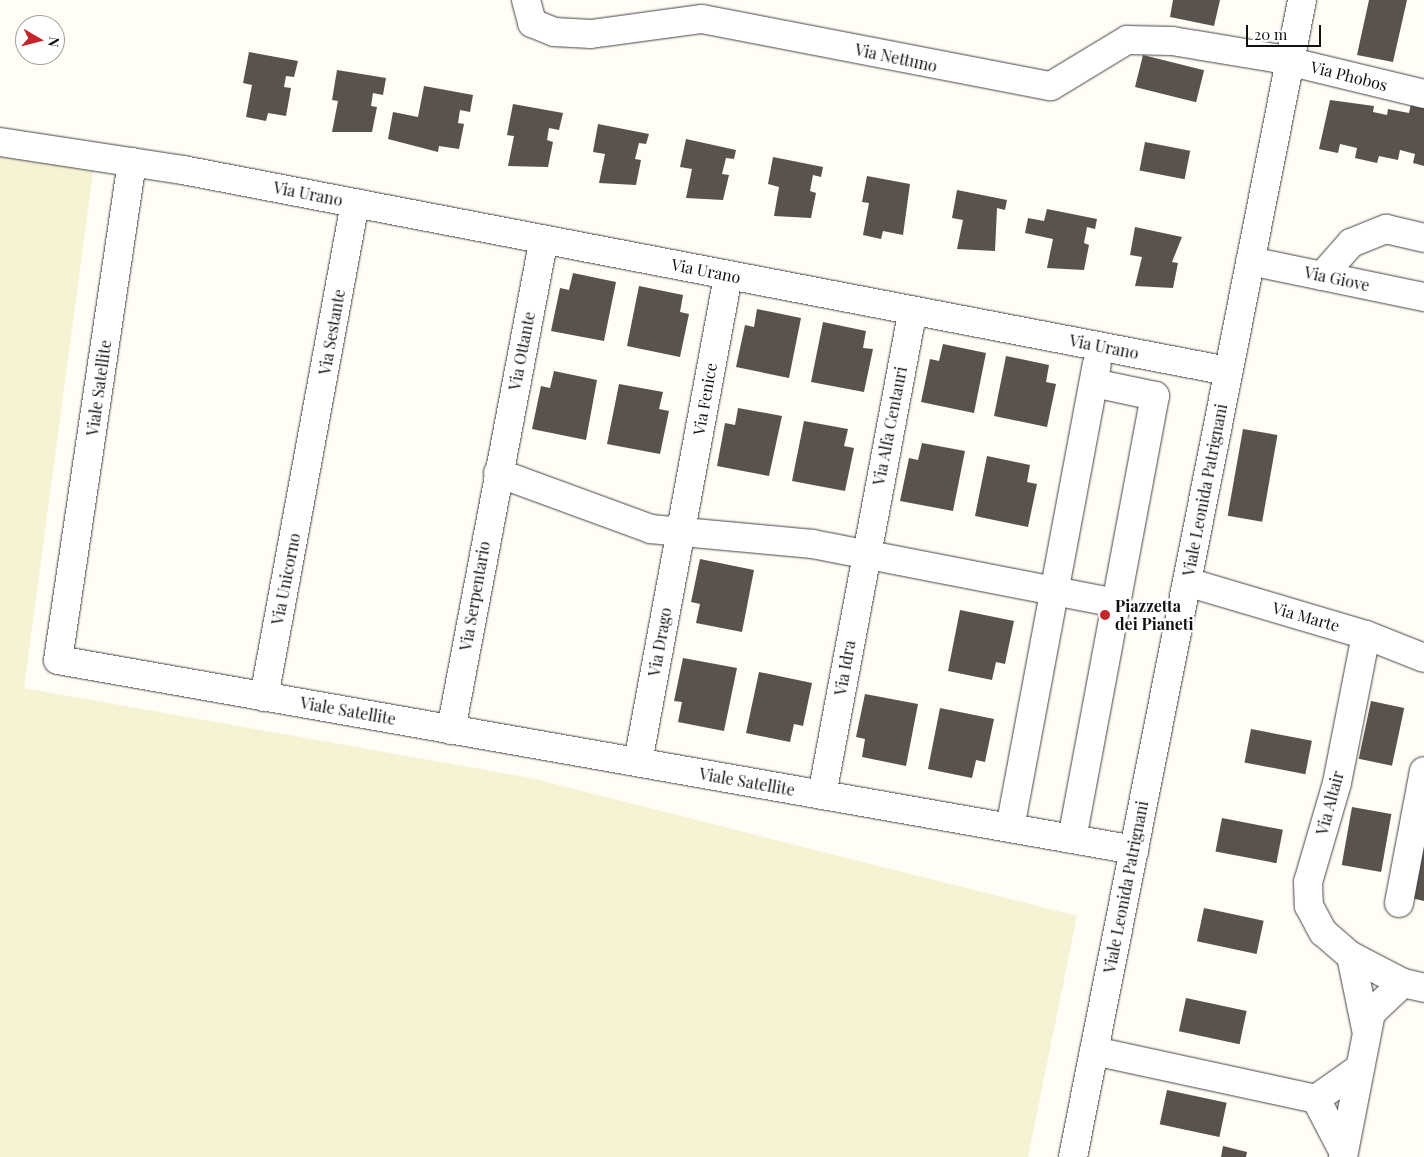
<!DOCTYPE html>
<style>
body{margin:0}
#map{position:relative;width:1424px;height:1157px;overflow:hidden;background:#fffdf5;font-family:"Playfair Display",serif}
div>[style]{position:absolute}
[style*='--x']{left:calc(var(--x)*1px);top:calc(var(--y)*1px);width:calc(var(--w)*1px);rotate:calc(var(--a)*1deg)}
.farmland>*{inset:0;background:#f6f3d4}
.building>*{inset:0;background:#5a524d;transform-origin:0 0}
.roads{filter:drop-shadow(0 0 1px #444) drop-shadow(0 0 1px #444)}
.minor>*{height:28px;margin:-14px;padding:0 14px;transform-origin:14px;border-radius:14px;background:#fff}
.dots>*{width:14px;height:14px;translate:-50% -50%;box-sizing:border-box;border:2px solid #fff;border-radius:50%}
span{translate:-50% -50%;white-space:nowrap;text-align:center;line-height:1.15;-webkit-text-stroke:5px #fff;paint-order:stroke}
.street-label{font-size:16px;color:#111}
.poi-label{font-size:16px;color:#111;font-weight:700}
.left{translate:0 -50%;text-align:left}
.north{position:absolute;left:15px;top:15px;width:50px;height:50px;box-sizing:border-box;background:#fff;border:1px solid #a0a0a0;border-radius:50%;rotate:98deg;font-size:14px;font-weight:700;line-height:20px;text-align:center;color:#111}
.north::after{content:'';display:block;margin:auto;width:18px;height:22px;background:#c4262e;clip-path:polygon(50% 0,100% 100%,50% 72%,0 100%)}
.scale{position:absolute;left:1246px;top:25px;width:75px;height:22px;box-sizing:border-box;border:2px solid #111;border-top:0;padding-left:6px;font-size:15px;line-height:18px;white-space:nowrap;color:#111;-webkit-text-stroke:4px #fff;paint-order:stroke}
</style>
<div id="map">
<div class="farmland">
<div style="clip-path:polygon(0 152px,94px 165px,24px 688px,531px 778px,1077px 916px,1028px 1157px,0 1157px)"></div>
</div>
<div class="building">
<div style="clip-path:polygon(1173px 0,1220px 0,1214px 26px,1170px 17px)"></div>
<div style="clip-path:polygon(1369px 0,1407px 0,1393px 62px,1357px 55px)"></div>
<div style="clip-path:polygon(249px 52px,298px 61px,294px 77px,286px 76px,284px 87px,291px 88px,286px 116px,268px 113px,266px 121px,246px 117px,252px 85px,243px 83px)"></div>
<div style="left:1143px;top:55px;width:63px;height:33px;rotate:14deg"></div>
<div style="clip-path:polygon(337px 70px,386px 78px,383px 95px,373px 93px,371px 106px,377px 107px,372px 132px,332px 132px,338px 101px,332px 100px)"></div>
<div style="clip-path:polygon(424px 86px,473px 95px,470px 112px,460px 110px,458px 123px,464px 124px,459px 149px,439px 146px,438px 152px,388px 139px,393px 112px,418px 117px)"></div>
<div style="clip-path:polygon(1330px 100px,1374px 106px,1373px 112px,1387px 115px,1388px 109px,1409px 113px,1411px 104px,1424px 107px,1424px 166px,1413px 163px,1415px 154px,1400px 150px,1398px 160px,1379px 156px,1377px 163px,1355px 158px,1357px 148px,1340px 144px,1338px 153px,1319px 149px)"></div>
<div style="clip-path:polygon(513px 104px,563px 113px,559px 130px,549px 128px,547px 140px,553px 142px,548px 167px,508px 166px,514px 136px,507px 135px)"></div>
<div style="clip-path:polygon(598px 124px,649px 134px,646px 144px,639px 143px,635px 159px,641px 160px,636px 185px,599px 183px,605px 154px,593px 152px)"></div>
<div style="clip-path:polygon(686px 139px,736px 150px,734px 159px,726px 158px,722px 174px,729px 175px,723px 200px,686px 198px,692px 169px,680px 167px)"></div>
<div style="left:1145px;top:142px;width:46px;height:29px;rotate:11deg"></div>
<div style="clip-path:polygon(773px 157px,823px 167px,821px 177px,813px 175px,810px 191px,816px 193px,811px 218px,774px 216px,779px 187px,768px 184px)"></div>
<div style="clip-path:polygon(867px 176px,910px 184px,903px 235px,883px 231px,881px 239px,863px 235px,869px 203px,862px 202px)"></div>
<div style="clip-path:polygon(957px 190px,1007px 200px,1005px 210px,997px 208px,995px 251px,957px 249px,963px 220px,952px 218px)"></div>
<div style="clip-path:polygon(1047px 209px,1097px 219px,1095px 229px,1087px 227px,1084px 243px,1089px 245px,1084px 270px,1047px 268px,1053px 239px,1025px 233px,1028px 218px,1044px 221px)"></div>
<div style="clip-path:polygon(1135px 227px,1182px 237px,1172px 262px,1178px 263px,1173px 288px,1135px 286px,1142px 257px,1130px 255px)"></div>
<div style="clip-path:polygon(573px 273px,616px 282px,604px 341px,551px 331px,560px 288px,569px 290px)"></div>
<div style="clip-path:polygon(639px 286px,683px 295px,680px 312px,689px 314px,680px 357px,627px 346px)"></div>
<div style="clip-path:polygon(757px 309px,801px 318px,789px 378px,736px 367px,745px 325px,754px 327px)"></div>
<div style="clip-path:polygon(823px 322px,866px 331px,863px 348px,873px 349px,864px 392px,811px 382px)"></div>
<div style="clip-path:polygon(943px 344px,986px 353px,974px 413px,921px 402px,930px 359px,939px 361px)"></div>
<div style="clip-path:polygon(1006px 356px,1049px 365px,1046px 382px,1056px 384px,1047px 427px,994px 416px)"></div>
<div style="clip-path:polygon(554px 371px,597px 380px,586px 440px,532px 429px,541px 386px,550px 388px)"></div>
<div style="clip-path:polygon(619px 384px,663px 392px,659px 409px,669px 411px,660px 454px,607px 444px)"></div>
<div style="clip-path:polygon(738px 408px,782px 416px,769px 476px,717px 466px,725px 423px,735px 425px)"></div>
<div style="clip-path:polygon(804px 421px,848px 429px,844px 446px,854px 448px,845px 491px,792px 481px)"></div>
<div style="left:1243px;top:429px;width:35px;height:88px;rotate:10deg"></div>
<div style="clip-path:polygon(922px 443px,965px 451px,953px 511px,900px 501px,909px 458px,918px 460px)"></div>
<div style="clip-path:polygon(987px 456px,1030px 465px,1027px 482px,1037px 484px,1028px 527px,975px 516px)"></div>
<div style="clip-path:polygon(700px 559px,754px 570px,742px 632px,696px 623px,700px 604px,691px 602px)"></div>
<div style="clip-path:polygon(960px 610px,1014px 621px,1005px 664px,996px 662px,992px 680px,948px 671px)"></div>
<div style="clip-path:polygon(683px 658px,737px 668px,724px 731px,678px 722px,682px 702px,674px 701px)"></div>
<div style="clip-path:polygon(759px 672px,812px 683px,803px 726px,794px 724px,790px 742px,746px 733px)"></div>
<div style="clip-path:polygon(865px 694px,918px 704px,906px 766px,862px 757px,865px 739px,856px 737px)"></div>
<div style="left:1371px;top:701px;width:34px;height:59px;rotate:12deg"></div>
<div style="clip-path:polygon(940px 708px,994px 719px,985px 762px,976px 760px,972px 778px,928px 769px)"></div>
<div style="left:1251px;top:729px;width:62px;height:34px;rotate:11deg"></div>
<div style="left:1352px;top:807px;width:40px;height:59px;rotate:10deg"></div>
<div style="left:1222px;top:818px;width:62px;height:34px;rotate:11deg"></div>
<div style="clip-path:polygon(1424px 841px,1424px 901px,1411px 898px)"></div>
<div style="left:1204px;top:908px;width:61px;height:34px;rotate:12deg"></div>
<div style="left:1186px;top:998px;width:62px;height:34px;rotate:12deg"></div>
<div style="left:1167px;top:1090px;width:61px;height:35px;rotate:12deg"></div>
<div style="clip-path:polygon(1223px 1146px,1247px 1152px,1246px 1157px,1221px 1157px)"></div>
</div>
<div class="roads">
<div class="minor">
<div style="--x:526;--y:0;--w:24;--a:75"></div>
<div style="--x:532;--y:23;--w:24;--a:22"></div>
<div style="--x:554;--y:32;--w:37;--a:3"></div>
<div style="--x:591;--y:34;--w:112;--a:-7.7"></div>
<div style="--x:702;--y:19;--w:355;--a:10.9"></div>
<div style="--x:1051;--y:86;--w:89;--a:-31.2"></div>
<div style="--x:1127;--y:40;--w:45;--a:1.3"></div>
<div style="--x:1172;--y:41;--w:104;--a:9.4"></div>
<div style="--x:1275;--y:58;--w:153;--a:13.6"></div>
<div style="--x:0;--y:142;--w:185;--a:8.7"></div>
<div style="--x:183;--y:170;--w:1064;--a:10.89"></div>
<div style="--x:132;--y:162;--w:503;--a:98.45"></div>
<div style="--x:58;--y:660;--w:1093;--a:10.01"></div>
<div style="--x:1250;--y:261;--w:178;--a:11.7"></div>
<div style="--x:1322;--y:276;--w:44;--a:-48.7"></div>
<div style="--x:1351;--y:243;--w:38;--a:-22"></div>
<div style="--x:1386;--y:229;--w:39;--a:13"></div>
<div style="--x:498;--y:473;--w:163;--a:20.1"></div>
<div style="--x:651;--y:529;--w:162;--a:5.3"></div>
<div style="--x:812;--y:544;--w:310;--a:11"></div>
<div style="--x:1187;--y:582;--w:187;--a:16.5"></div>
<div style="--x:1366;--y:635;--w:62;--a:21.6"></div>
<div style="--x:1366;--y:635;--w:151;--a:101.1"></div>
<div style="--x:1337;--y:783;--w:103;--a:106.3"></div>
<div style="--x:1308;--y:882;--w:24;--a:88"></div>
<div style="--x:1309;--y:906;--w:30;--a:62"></div>
<div style="--x:1323;--y:932;--w:37;--a:41"></div>
<div style="--x:1351;--y:956;--w:59;--a:27.4"></div>
<div style="--x:264;--y:697;--w:502;--a:-79.56"></div>
<div style="--x:451;--y:730;--w:499;--a:-79.3"></div>
<div style="--x:638;--y:762;--w:495;--a:-79.5"></div>
<div style="--x:822;--y:795;--w:493;--a:-79.4"></div>
<div style="--x:1010;--y:828;--w:471;--a:-79.4"></div>
<div style="--x:1072;--y:839;--w:451;--a:-79.4"></div>
<div style="--x:1155;--y:396;--w:62;--a:-168"></div>
<div style="--x:1399;--y:903;--w:134;--a:-79.3"></div>
<div style="--x:1351;--y:956;--w:75;--a:78.4"></div>
<div style="--x:1094;--y:1051;--w:227;--a:12.2"></div>
<div style="--x:1342;--y:1149;--w:56;--a:-117.5"></div>
<div style="--x:1316;--y:1099;--w:50;--a:-35.3"></div>
<div style="--x:1073;--y:1157;--w:1179;--a:-78.8"></div>
<div style="--x:1343;--y:1157;--w:147;--a:-79"></div>
<div style="--x:1371;--y:1013;--w:44;--a:-43.2"></div>
<div style="--x:1403;--y:983;--w:22;--a:13"></div>
</div>
</div>
<div class="dots">
<div style="left:1105px;top:615px;background:#c4262e"></div>
</div>
<div class="street-label">
<span style="left:896px;top:58px;rotate:12deg">Via Nettuno</span>
<span style="left:1349px;top:76px;rotate:14deg">Via Phobos</span>
<span style="left:308px;top:194px;rotate:11deg">Via Urano</span>
<span style="left:706px;top:271px;rotate:11deg">Via Urano</span>
<span style="left:1337px;top:279px;rotate:12deg">Via Giove</span>
<span style="left:332px;top:332px;rotate:-80deg">Via Sestante</span>
<span style="left:1104px;top:347px;rotate:11deg">Via Urano</span>
<span style="left:522px;top:351px;rotate:-79deg">Via Ottante</span>
<span style="left:99px;top:388px;rotate:-82deg">Viale Satellite</span>
<span style="left:705px;top:399px;rotate:-80deg">Via Fenice</span>
<span style="left:890px;top:426px;rotate:-79deg">Via Alfa Centauri</span>
<span style="left:1205px;top:490px;rotate:-79deg">Viale Leonida Patrignani</span>
<span style="left:286px;top:579px;rotate:-79deg">Via Unicorno</span>
<span style="left:475px;top:596px;rotate:-80deg">Via Serpentario</span>
<span style="left:1306px;top:617px;rotate:16deg">Via Marte</span>
<span style="left:660px;top:642px;rotate:-80deg">Via Drago</span>
<span style="left:845px;top:668px;rotate:-80deg">Via Idra</span>
<span style="left:348px;top:711px;rotate:10deg">Viale Satellite</span>
<span style="left:747px;top:782px;rotate:10deg">Viale Satellite</span>
<span style="left:1330px;top:803px;rotate:-75deg">Via Altair</span>
<span style="left:1126px;top:887px;rotate:-79deg">Viale Leonida Patrignani</span>
</div>
<div class="poi-label">
<span class="left" style="left:1115px;top:615px">Piazzetta<br>dei Pianeti</span>
</div>
<div class="north">N</div>
<div class="scale">20 m</div>
</div>
